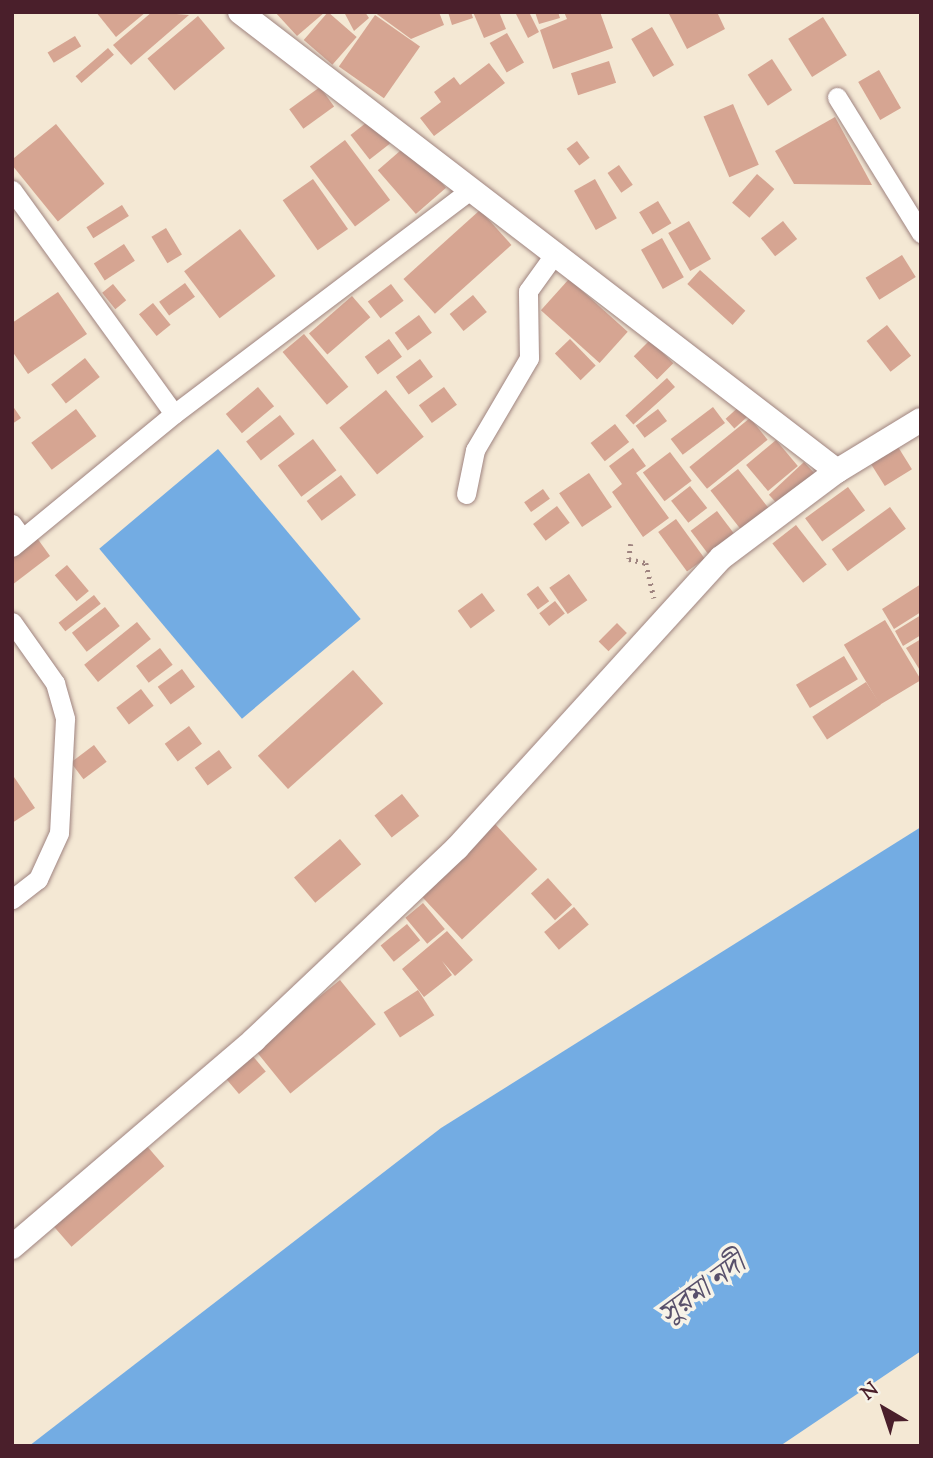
<!DOCTYPE html>
<meta charset="utf-8">
<style>
body{margin:0}
#map{position:relative;width:933px;height:1458px;overflow:hidden;background:#f4e8d4;font-family:"Sorts Mill Goudy","Noto Serif Bengali",serif}
div>[style]{position:absolute}
[style*='--x']{left:calc(var(--x)*1px);top:calc(var(--y)*1px);width:calc(var(--w)*1px);rotate:calc(var(--a)*1deg)}
.water>*{inset:0;background:#73ace3;transform-origin:0 0}
.building>*{inset:0;background:#d6a592;transform-origin:0 0}
.path>*{height:4.5px;margin-top:-2.25px;transform-origin:0;background:repeating-linear-gradient(90deg,#9f8480 0 2px,transparent 0 7px)}
.roads{filter:drop-shadow(0 0 2px #9f8480) drop-shadow(0 0 2px #9f8480)}
.minor>*{height:19px;margin:-9.5px;padding:0 9.5px;transform-origin:9.5px;border-radius:9.5px;background:#fff}
.tertiary>*{height:24px;margin:-12px;padding:0 12px;transform-origin:12px;border-radius:12px;background:#fff}
span{translate:-50% -50%;white-space:nowrap;text-align:center;line-height:1.15;-webkit-text-stroke:7px #f7f3e8;paint-order:stroke}
.water-label{font-size:30px;color:#58506b;font-style:italic}
.frame{position:absolute;inset:0;border:14px solid #4a1f2b;pointer-events:none}
.north{position:absolute;left:849px;top:1374px;width:70px;height:70px;-webkit-text-stroke:5px #f7f3e8;paint-order:stroke;rotate:321deg;font-size:19px;font-weight:700;line-height:28px;text-align:center;color:#4a1f2b}
.north::after{content:'';display:block;margin:auto;width:24px;height:32px;background:#4a1f2b;clip-path:polygon(50% 0,100% 100%,50% 72%,0 100%)}
</style>
<div id="map">
<div class="water">
<div style="left:218px;top:449px;width:222px;height:155px;rotate:50deg"></div>
<div style="clip-path:polygon(921px 827px,921px 1351px,780px 1446px,29px 1446px,441px 1128px)"></div>
</div>
<div class="building">
<div style="clip-path:polygon(96px 12px,146px 12px,116px 37px)"></div>
<div style="clip-path:polygon(152px 12px,189px 15px,131px 65px,113px 45px)"></div>
<div style="clip-path:polygon(275px 12px,325px 12px,297px 36px)"></div>
<div style="left:328px;top:12px;width:38px;height:37px;rotate:41deg"></div>
<div style="clip-path:polygon(344px 12px,365px 12px,369px 18px,354px 31px)"></div>
<div style="clip-path:polygon(374px 12px,439px 12px,444px 25px,411px 39px)"></div>
<div style="clip-path:polygon(448px 12px,471px 12px,473px 18px,452px 25px)"></div>
<div style="clip-path:polygon(473px 12px,499px 12px,506px 29px,484px 38px)"></div>
<div style="clip-path:polygon(515px 12px,529px 12px,539px 32px,528px 38px)"></div>
<div style="clip-path:polygon(535px 12px,558px 12px,560px 18px,539px 24px)"></div>
<div style="clip-path:polygon(564px 12px,600px 12px,613px 48px,553px 69px,540px 30px,567px 19px)"></div>
<div style="clip-path:polygon(668px 12px,717px 12px,725px 29px,687px 49px)"></div>
<div style="left:375px;top:15px;width:55px;height:63px;rotate:35deg"></div>
<div style="left:198px;top:16px;width:42px;height:66px;rotate:50deg"></div>
<div style="left:823px;top:17px;width:45px;height:41px;rotate:58deg"></div>
<div style="left:652px;top:27px;width:44px;height:24px;rotate:60deg"></div>
<div style="left:507px;top:33px;width:34px;height:20px;rotate:60deg"></div>
<div style="left:75px;top:36px;width:12px;height:32px;rotate:59deg"></div>
<div style="left:108px;top:48px;width:9px;height:43px;rotate:49deg"></div>
<div style="left:772px;top:59px;width:37px;height:29px;rotate:57deg"></div>
<div style="left:609px;top:61px;width:23px;height:40px;rotate:72deg"></div>
<div style="clip-path:polygon(489px 63px,505px 83px,434px 136px,420px 118px,441px 102px,434px 92px,454px 77px,460px 85px)"></div>
<div style="left:879px;top:70px;width:44px;height:24px;rotate:60deg"></div>
<div style="left:320px;top:87px;width:24px;height:38px;rotate:54deg"></div>
<div style="left:733px;top:104px;width:66px;height:32px;rotate:67deg"></div>
<div style="clip-path:polygon(835px 117px,872px 185px,794px 184px,775px 151px)"></div>
<div style="left:371px;top:119px;width:31px;height:26px;rotate:52deg"></div>
<div style="left:56px;top:124px;width:77px;height:60px;rotate:51deg"></div>
<div style="left:345px;top:140px;width:75px;height:44px;rotate:53deg"></div>
<div style="left:577px;top:141px;width:21px;height:13px;rotate:53deg"></div>
<div style="left:408px;top:144px;width:58px;height:40px;rotate:49deg"></div>
<div style="left:619px;top:165px;width:24px;height:14px;rotate:55deg"></div>
<div style="left:757px;top:174px;width:23px;height:38px;rotate:41deg"></div>
<div style="left:313px;top:179px;width:61px;height:37px;rotate:55deg"></div>
<div style="left:595px;top:179px;width:45px;height:24px;rotate:61deg"></div>
<div style="left:658px;top:201px;width:26px;height:22px;rotate:59deg"></div>
<div style="left:122px;top:205px;width:13px;height:42px;rotate:58deg"></div>
<div style="left:480px;top:210px;width:47px;height:103px;rotate:48deg"></div>
<div style="left:689px;top:221px;width:44px;height:24px;rotate:60deg"></div>
<div style="left:783px;top:221px;width:23px;height:28px;rotate:52deg"></div>
<div style="left:166px;top:228px;width:31px;height:17px;rotate:59deg"></div>
<div style="left:240px;top:229px;width:59px;height:70px;rotate:53deg"></div>
<div style="left:662px;top:238px;width:45px;height:24px;rotate:61deg"></div>
<div style="left:124px;top:244px;width:20px;height:36px;rotate:57deg"></div>
<div style="left:902px;top:255px;width:26px;height:43px;rotate:58deg"></div>
<div style="left:700px;top:270px;width:61px;height:19px;rotate:42deg"></div>
<div style="left:569px;top:279px;width:79px;height:42px;rotate:42deg"></div>
<div style="left:185px;top:283px;width:17px;height:32px;rotate:54deg"></div>
<div style="left:113px;top:284px;width:21px;height:14px;rotate:51deg"></div>
<div style="left:391px;top:284px;width:21px;height:29px;rotate:53deg"></div>
<div style="clip-path:polygon(58px 292px,87px 334px,28px 374px,12px 351px,12px 323px)"></div>
<div style="left:473px;top:295px;width:22px;height:30px;rotate:51deg"></div>
<div style="left:352px;top:296px;width:28px;height:57px;rotate:49deg"></div>
<div style="left:153px;top:303px;width:28px;height:18px;rotate:51deg"></div>
<div style="left:419px;top:315px;width:22px;height:30px;rotate:54deg"></div>
<div style="left:887px;top:325px;width:39px;height:26px;rotate:52deg"></div>
<div style="left:304px;top:334px;width:69px;height:28px;rotate:50deg"></div>
<div style="left:389px;top:339px;width:22px;height:30px;rotate:54deg"></div>
<div style="left:570px;top:339px;width:37px;height:21px;rotate:46deg"></div>
<div style="left:650px;top:340px;width:33px;height:23px;rotate:45deg"></div>
<div style="left:85px;top:358px;width:24px;height:43px;rotate:52deg"></div>
<div style="left:420px;top:359px;width:22px;height:30px;rotate:54deg"></div>
<div style="left:667px;top:378px;width:12px;height:56px;rotate:48deg"></div>
<div style="left:258px;top:387px;width:25px;height:42px;rotate:50deg"></div>
<div style="left:444px;top:387px;width:22px;height:31px;rotate:54deg"></div>
<div style="left:386px;top:390px;width:60px;height:60px;rotate:51deg"></div>
<div style="left:742px;top:404px;width:13px;height:22px;rotate:48deg"></div>
<div style="clip-path:polygon(12px 405px,21px 418px,12px 424px)"></div>
<div style="left:713px;top:407px;width:20px;height:53px;rotate:53deg"></div>
<div style="left:76px;top:409px;width:34px;height:56px;rotate:53deg"></div>
<div style="left:658px;top:409px;width:15px;height:28px;rotate:53deg"></div>
<div style="left:280px;top:415px;width:24px;height:43px;rotate:52deg"></div>
<div style="left:750px;top:418px;width:28px;height:78px;rotate:51deg"></div>
<div style="left:615px;top:424px;width:23px;height:31px;rotate:52deg"></div>
<div style="left:313px;top:439px;width:39px;height:44px;rotate:53deg"></div>
<div style="left:776px;top:440px;width:34px;height:39px;rotate:50deg"></div>
<div style="left:895px;top:442px;width:32px;height:32px;rotate:58deg"></div>
<div style="clip-path:polygon(633px 448px,646px 466px,636px 473px,669px 518px,643px 537px,612px 492px,622px 484px,609px 466px)"></div>
<div style="left:670px;top:452px;width:36px;height:34px;rotate:53deg"></div>
<div style="left:804px;top:462px;width:19px;height:48px;rotate:47deg"></div>
<div style="left:738px;top:469px;width:58px;height:35px;rotate:52deg"></div>
<div style="left:589px;top:473px;width:41px;height:36px;rotate:56deg"></div>
<div style="left:341px;top:475px;width:25px;height:43px;rotate:53deg"></div>
<div style="left:690px;top:486px;width:28px;height:24px;rotate:52deg"></div>
<div style="left:848px;top:487px;width:29px;height:53px;rotate:54deg"></div>
<div style="left:543px;top:489px;width:12px;height:23px;rotate:55deg"></div>
<div style="left:557px;top:506px;width:21px;height:30px;rotate:53deg"></div>
<div style="left:890px;top:507px;width:27px;height:72px;rotate:54deg"></div>
<div style="left:717px;top:511px;width:35px;height:33px;rotate:53deg"></div>
<div style="left:676px;top:519px;width:49px;height:22px;rotate:54deg"></div>
<div style="left:796px;top:525px;width:50px;height:30px;rotate:52deg"></div>
<div style="clip-path:polygon(37px 538px,50px 556px,12px 585px,12px 558px)"></div>
<div style="left:67px;top:565px;width:34px;height:16px;rotate:50deg"></div>
<div style="left:569px;top:574px;width:32px;height:24px;rotate:55deg"></div>
<div style="clip-path:polygon(921px 584px,921px 612px,894px 629px,882px 609px)"></div>
<div style="left:538px;top:586px;width:19px;height:14px;rotate:54deg"></div>
<div style="left:482px;top:593px;width:22px;height:30px;rotate:54deg"></div>
<div style="left:94px;top:595px;width:11px;height:45px;rotate:52deg"></div>
<div style="left:555px;top:601px;width:16px;height:20px;rotate:52deg"></div>
<div style="left:105px;top:607px;width:24px;height:42px;rotate:52deg"></div>
<div style="clip-path:polygon(921px 615px,921px 635px,903px 646px,895px 631px)"></div>
<div style="left:885px;top:620px;width:70px;height:48px;rotate:59deg"></div>
<div style="left:137px;top:622px;width:22px;height:68px;rotate:51deg"></div>
<div style="left:617px;top:623px;width:14px;height:26px;rotate:45deg"></div>
<div style="clip-path:polygon(921px 639px,921px 672px,906px 648px)"></div>
<div style="left:160px;top:648px;width:21px;height:30px;rotate:53deg"></div>
<div style="left:844px;top:656px;width:27px;height:56px;rotate:59deg"></div>
<div style="left:182px;top:669px;width:22px;height:30px;rotate:54deg"></div>
<div style="left:353px;top:670px;width:45px;height:128px;rotate:48deg"></div>
<div style="left:866px;top:682px;width:27px;height:64px;rotate:57deg"></div>
<div style="left:141px;top:689px;width:21px;height:31px;rotate:53deg"></div>
<div style="left:189px;top:726px;width:22px;height:30px;rotate:54deg"></div>
<div style="left:94px;top:745px;width:21px;height:29px;rotate:53deg"></div>
<div style="left:219px;top:750px;width:22px;height:30px;rotate:54deg"></div>
<div style="clip-path:polygon(12px 774px,35px 808px,12px 823px)"></div>
<div style="left:402px;top:794px;width:28px;height:35px;rotate:52deg"></div>
<div style="left:495px;top:824px;width:62px;height:103px;rotate:47deg"></div>
<div style="left:340px;top:839px;width:33px;height:60px;rotate:50deg"></div>
<div style="left:548px;top:878px;width:36px;height:23px;rotate:48deg"></div>
<div style="left:423px;top:903px;width:34px;height:23px;rotate:50deg"></div>
<div style="left:574px;top:907px;width:23px;height:39px;rotate:50deg"></div>
<div style="left:407px;top:924px;width:21px;height:34px;rotate:51deg"></div>
<div style="clip-path:polygon(447px 931px,473px 960px,455px 976px,442px 961px,452px 975px,424px 997px,402px 969px)"></div>
<div style="left:340px;top:980px;width:57px;height:110px;rotate:51deg"></div>
<div style="left:418px;top:990px;width:30px;height:41px;rotate:57deg"></div>
<div style="left:251px;top:1054px;width:23px;height:35px;rotate:50deg"></div>
<div style="left:146px;top:1145px;width:28px;height:123px;rotate:49deg"></div>
</div>
<div class="path">
<div style="--x:631;--y:544;--w:15;--a:98"></div>
<div style="--x:629;--y:559;--w:17;--a:13"></div>
<div style="--x:646;--y:563;--w:36;--a:77"></div>
</div>
<div class="roads">
<div class="minor">
<div style="--x:837;--y:97;--w:160;--a:58.3"></div>
<div style="--x:12;--y:190;--w:276;--a:54.1"></div>
<div style="--x:466;--y:494;--w:45;--a:-78.4"></div>
<div style="--x:475;--y:450;--w:107;--a:-59.6"></div>
<div style="--x:529;--y:358;--w:67;--a:-90.9"></div>
<div style="--x:528;--y:291;--w:48;--a:-54.3"></div>
<div style="--x:12;--y:524;--w:17;--a:54"></div>
<div style="--x:12;--y:547;--w:210;--a:-39.4"></div>
<div style="--x:174;--y:414;--w:373;--a:-37.1"></div>
<div style="--x:12;--y:622;--w:75;--a:54.8"></div>
<div style="--x:55;--y:683;--w:37;--a:74"></div>
<div style="--x:65;--y:719;--w:114;--a:93"></div>
<div style="--x:59;--y:833;--w:51;--a:114.5"></div>
<div style="--x:38;--y:879;--w:33;--a:142"></div>
</div>
<div class="tertiary">
<div style="--x:240;--y:12;--w:753;--a:37.55"></div>
<div style="--x:837;--y:471;--w:98;--a:-31.3"></div>
<div style="--x:12;--y:1247;--w:318;--a:-40.5"></div>
<div style="--x:254;--y:1040;--w:279;--a:-43.4"></div>
<div style="--x:457;--y:848;--w:392;--a:-47.7"></div>
<div style="--x:721;--y:558;--w:145;--a:-36.9"></div>
</div>
</div>
<div class="water-label">
<span style="left:703px;top:1291px;rotate:-36deg">সুরমা নদী</span>
</div>
<div class="frame"></div>
<div class="north">N</div>
</div>
